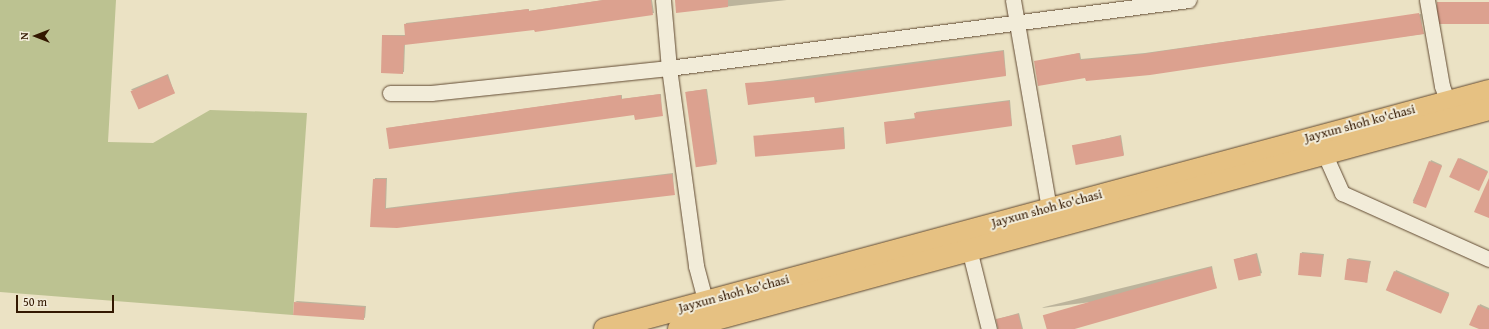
<!DOCTYPE html>
<style>
body{margin:0}
#map{position:relative;width:1489px;height:329px;overflow:hidden;background:#ebe2c4;font-family:"Gentium Book Plus",serif}
div>[style]{position:absolute}
[style*='--x']{left:calc(var(--x)*1px);top:calc(var(--y)*1px);width:calc(var(--w)*1px);rotate:calc(var(--a)*1deg)}
.green>*{inset:0;background:#bcc291}
.shadow>*{inset:0;background:#0003;transform-origin:0 0}
.building>*{inset:0;background:#dca18f;transform-origin:0 0}
.roads{filter:drop-shadow(0 0 1px #614a32) drop-shadow(0 0 1px #614a32)}
.street>*{height:15px;margin:-7.5px;padding:0 7.5px;transform-origin:7.5px;border-radius:7.5px;background:#f2ecd9}
.highway>*{height:22px;margin:-11px;padding:0 11px;transform-origin:11px;border-radius:11px;background:#e6c182}
span{translate:-50% -50%;white-space:nowrap;text-align:center;line-height:1.15;-webkit-text-stroke:4px #f2ecd9;paint-order:stroke}
.street-label{font-size:13px;color:#331801}
.north{position:absolute;left:16px;top:16px;width:40px;height:40px;-webkit-text-stroke:3px #f2ecd9;paint-order:stroke;rotate:270deg;font-size:11px;font-weight:700;line-height:16px;text-align:center;color:#331801}
.north::after{content:'';display:block;margin:auto;width:14px;height:18px;background:#331801;clip-path:polygon(50% 0,100% 100%,50% 72%,0 100%)}
.scale{position:absolute;left:16px;top:295px;width:98px;height:18px;box-sizing:border-box;border:2px solid #331801;border-top:0;padding-left:5px;font-size:12px;line-height:14px;white-space:nowrap;color:#331801;-webkit-text-stroke:3px #f2ecd9;paint-order:stroke}
</style>
<div id="map">
<div class="green">
<div style="clip-path:polygon(0 0,116px 0,108px 142px,153px 143px,210px 110px,307px 113px,293px 315px,0 292px)"></div>
</div>
<div class="shadow">
<div style="clip-path:polygon(604px 0,652px 0,654px 13px,405px 44px,404px 72px,382px 72px,383px 35px,406px 35px,406px 23px,529px 9px,529px 11px)"></div>
<div style="clip-path:polygon(676px 0,787px 0,677px 12px)"></div>
<div style="clip-path:polygon(1421px 14px,1423px 34px,1086px 77px,1035px 62px,1080px 53px,1081px 59px,1145px 53px)"></div>
<div style="clip-path:polygon(1004px 50px,1006px 75px,816px 101px,815px 96px,746px 84px)"></div>
<div style="clip-path:polygon(168px 74px,174px 92px,131px 90px,132px 89px)"></div>
<div style="left:707px;top:89px;width:74px;height:21px;rotate:82deg"></div>
<div style="clip-path:polygon(661px 94px,662px 115px,635px 114px,387px 128px,622px 95px,622px 99px)"></div>
<div style="clip-path:polygon(1010px 100px,1012px 125px,885px 122px,916px 118px,916px 112px)"></div>
<div style="clip-path:polygon(844px 127px,845px 148px,755px 138px,756px 137px)"></div>
<div style="clip-path:polygon(1121px 135px,1124px 155px,1075px 146px)"></div>
<div style="clip-path:polygon(1460px 158px,1488px 171px,1479px 189px,1459px 159px)"></div>
<div style="left:1431px;top:160px;width:12px;height:45px;rotate:24deg"></div>
<div style="clip-path:polygon(673px 173px,674px 194px,371px 226px,375px 178px,387px 178px,386px 208px)"></div>
<div style="clip-path:polygon(1302px 252px,1324px 254px,1321px 276px,1301px 254px)"></div>
<div style="clip-path:polygon(1257px 253px,1262px 273px,1240px 280px,1236px 259px)"></div>
<div style="clip-path:polygon(1349px 258px,1371px 261px,1366px 283px,1348px 259px)"></div>
<div style="clip-path:polygon(1212px 266px,1216px 287px,1042px 308px,1044px 307px)"></div>
<div style="left:1396px;top:270px;width:58px;height:22px;rotate:23deg"></div>
<div style="clip-path:polygon(297px 301px,366px 306px,365px 318px,295px 302px)"></div>
<div style="clip-path:polygon(1480px 304px,1489px 308px,1489px 329px,1471px 324px)"></div>
<div style="clip-path:polygon(1019px 313px,1023px 329px,999px 329px,998px 319px)"></div>
</div>
<div class="building">
<div style="clip-path:polygon(603px 0,651px 0,653px 15px,535px 32px,534px 30px,404px 45px,403px 74px,381px 73px,382px 35px,405px 36px,404px 24px,528px 9px,529px 11px)"></div>
<div style="clip-path:polygon(675px 0,728px 0,728px 7px,676px 13px)"></div>
<div style="left:1489px;top:2px;width:22px;height:52px;rotate:90deg"></div>
<div style="clip-path:polygon(1419px 13px,1424px 34px,1150px 75px,1086px 81px,1085px 78px,1038px 86px,1034px 61px,1079px 53px,1080px 60px,1143px 54px)"></div>
<div style="clip-path:polygon(1003px 51px,1006px 76px,815px 103px,814px 97px,748px 105px,745px 83px,806px 79px)"></div>
<div style="left:167px;top:75px;width:20px;height:40px;rotate:66deg"></div>
<div style="left:706px;top:89px;width:76px;height:21px;rotate:82deg"></div>
<div style="clip-path:polygon(660px 94px,663px 116px,635px 120px,634px 115px,389px 149px,386px 128px,621px 95px,621px 99px)"></div>
<div style="clip-path:polygon(1009px 101px,1012px 126px,886px 144px,884px 122px,915px 119px,914px 113px)"></div>
<div style="left:843px;top:128px;width:21px;height:90px;rotate:85deg"></div>
<div style="left:1120px;top:136px;width:20px;height:49px;rotate:79deg"></div>
<div style="left:1458px;top:158px;width:33px;height:21px;rotate:25deg"></div>
<div style="left:1429px;top:161px;width:14px;height:45px;rotate:21deg"></div>
<div style="clip-path:polygon(672px 174px,675px 195px,397px 228px,370px 227px,373px 179px,386px 179px,385px 209px)"></div>
<div style="clip-path:polygon(1489px 178px,1489px 218px,1474px 212px)"></div>
<div style="left:1300px;top:253px;width:23px;height:22px;rotate:5deg"></div>
<div style="left:1256px;top:254px;width:22px;height:23px;rotate:77deg"></div>
<div style="left:1347px;top:259px;width:23px;height:21px;rotate:7deg"></div>
<div style="left:1211px;top:267px;width:22px;height:175px;rotate:74deg"></div>
<div style="left:1394px;top:271px;width:60px;height:21px;rotate:23deg"></div>
<div style="left:294px;top:302px;width:71px;height:13px;rotate:4deg"></div>
<div style="clip-path:polygon(1478px 305px,1489px 310px,1489px 329px,1479px 329px,1469px 325px)"></div>
<div style="clip-path:polygon(1018px 314px,1022px 329px,998px 329px,996px 319px)"></div>
</div>
<div class="roads">
<div class="street">
<div style="--x:663;--y:0;--w:68;--a:85"></div>
<div style="--x:669;--y:68;--w:200;--a:82.2"></div>
<div style="--x:696;--y:266;--w:38;--a:75"></div>
<div style="--x:1013;--y:0;--w:211;--a:80.2"></div>
<div style="--x:1427;--y:0;--w:87;--a:80.1"></div>
<div style="--x:1442;--y:86;--w:15;--a:70"></div>
<div style="--x:390;--y:93;--w:41;--a:0"></div>
<div style="--x:431;--y:93;--w:239;--a:-6"></div>
<div style="--x:669;--y:68;--w:524;--a:-7.45"></div>
<div style="--x:1325;--y:155;--w:42;--a:65.9"></div>
<div style="--x:1342;--y:193;--w:161;--a:24.2"></div>
<div style="--x:969;--y:249;--w:82;--a:76"></div>
</div>
<div class="highway">
<div style="--x:605;--y:329;--w:915;--a:-15.07"></div>
<div style="--x:679;--y:329;--w:839;--a:-15.2"></div>
</div>
</div>
<div class="street-label">
<span style="left:1360px;top:124px;rotate:-15deg">Jayxun shoh ko'chasi</span>
<span style="left:1047px;top:209px;rotate:-15deg">Jayxun shoh ko'chasi</span>
<span style="left:734px;top:294px;rotate:-15deg">Jayxun shoh ko'chasi</span>
</div>
<div class="north">N</div>
<div class="scale">50 m</div>
</div>
